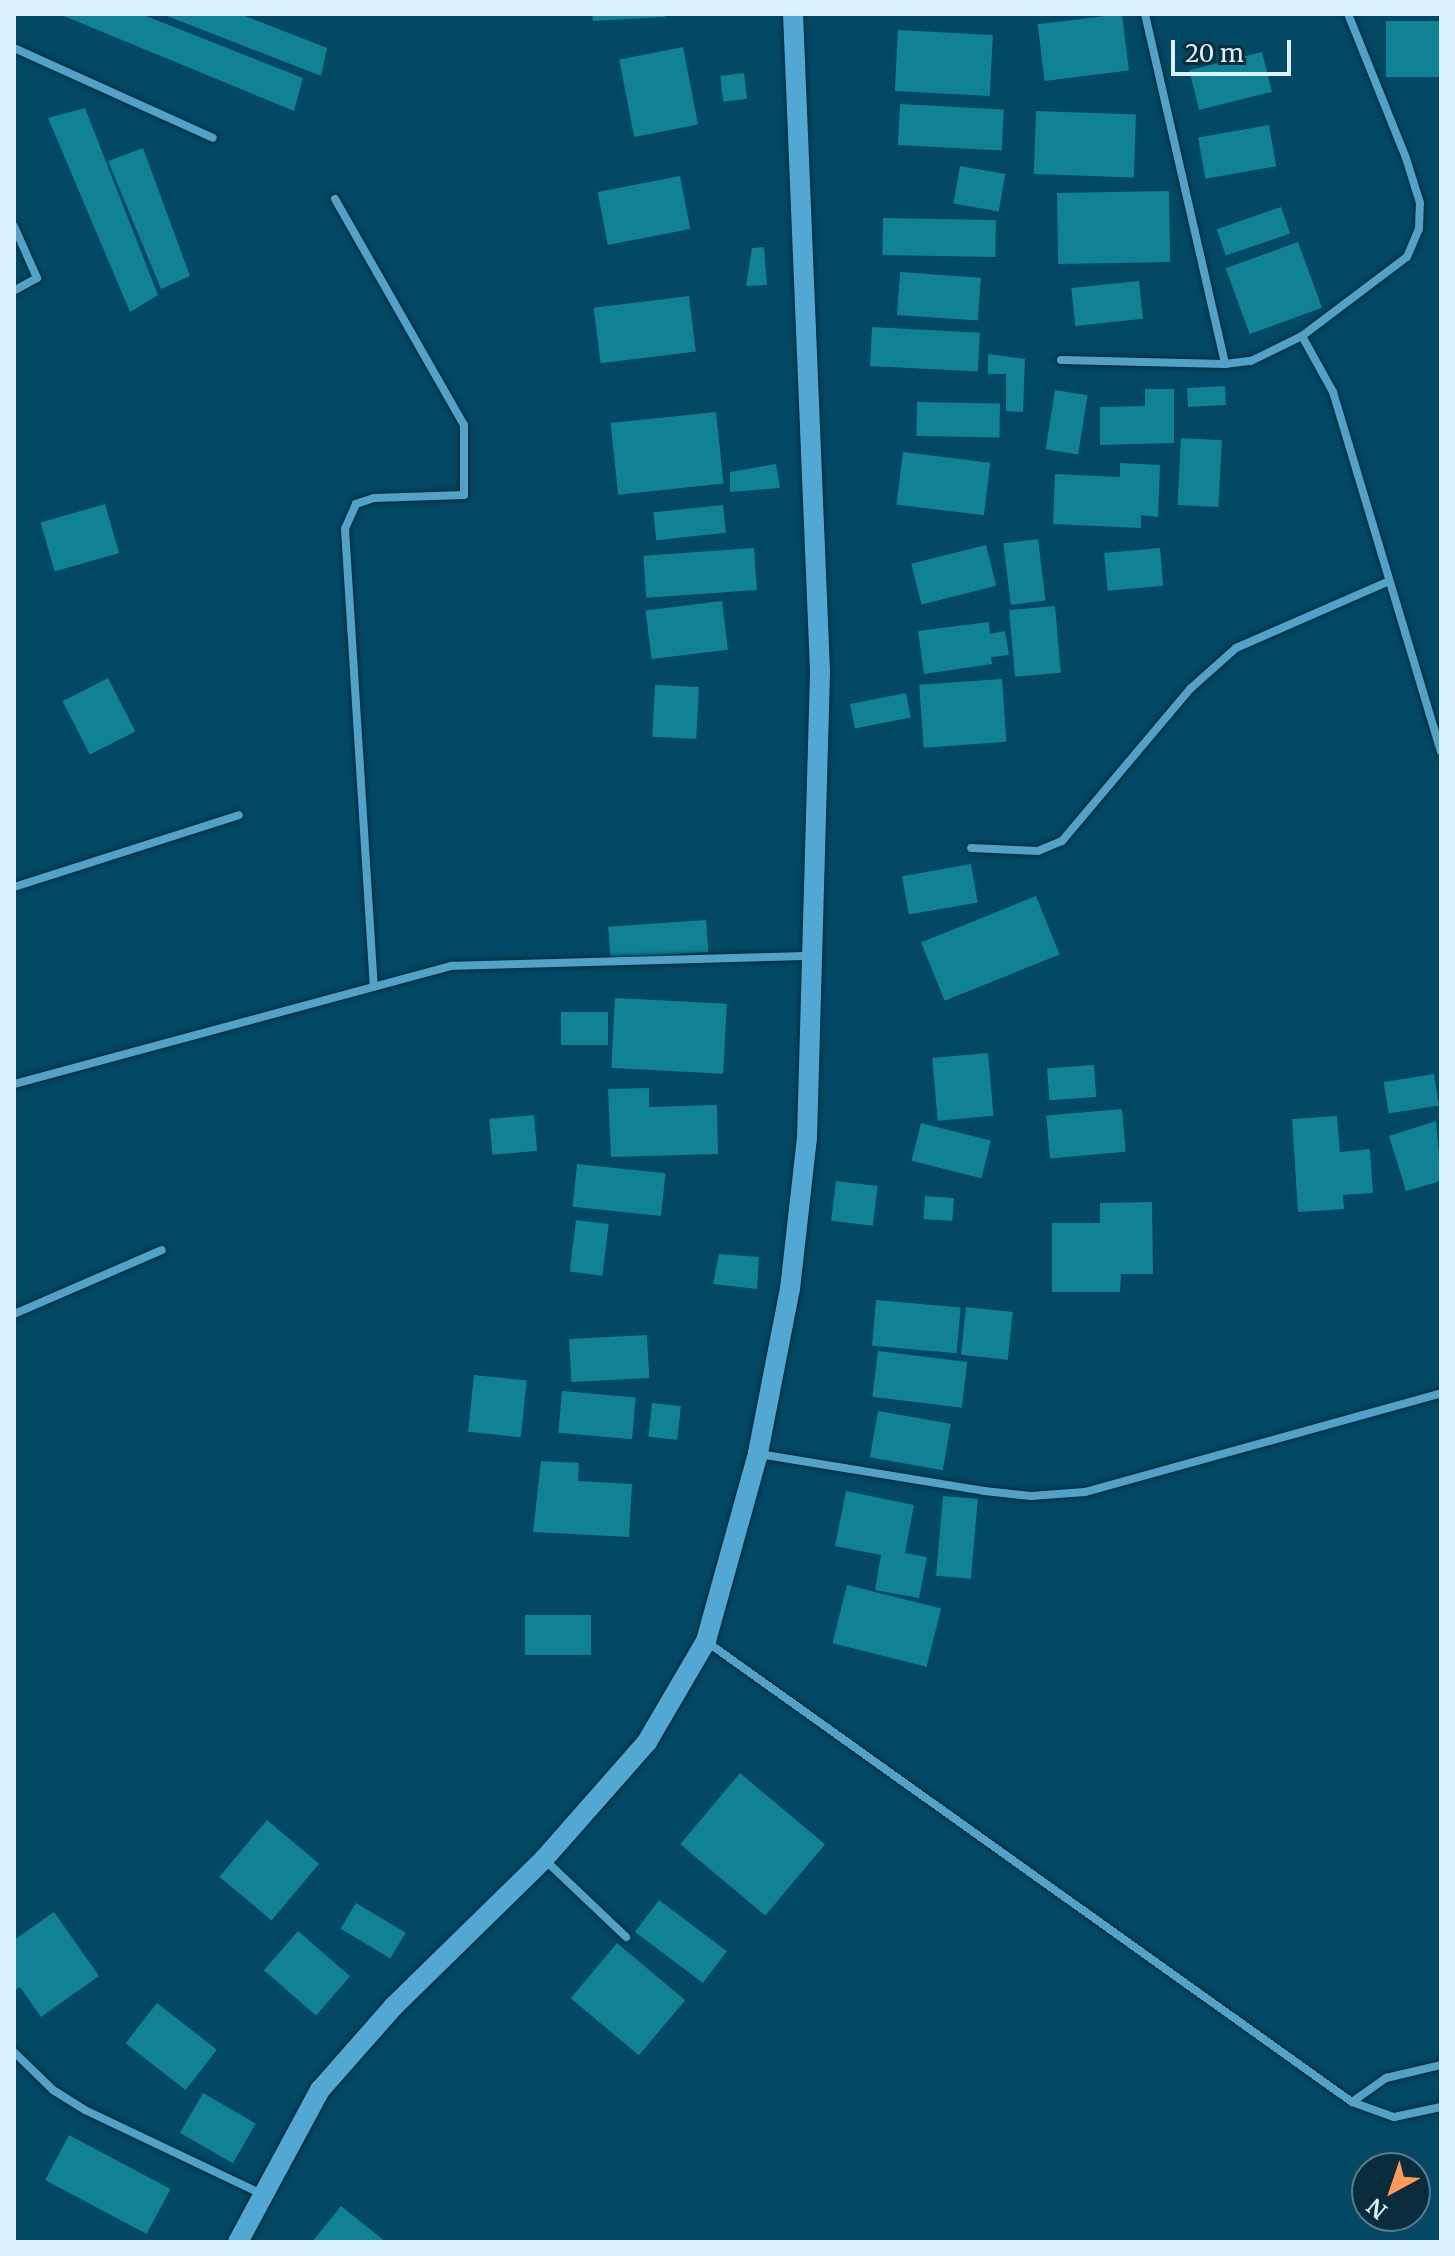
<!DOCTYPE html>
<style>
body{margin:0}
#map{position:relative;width:1455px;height:2256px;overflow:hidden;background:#034864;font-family:Merriweather,serif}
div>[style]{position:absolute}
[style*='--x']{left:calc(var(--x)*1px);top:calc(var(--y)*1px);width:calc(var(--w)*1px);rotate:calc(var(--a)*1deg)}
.building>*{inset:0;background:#118295;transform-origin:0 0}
.roads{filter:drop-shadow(0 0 2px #002d40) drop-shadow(0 0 2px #002d40)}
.street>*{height:8px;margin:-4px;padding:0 4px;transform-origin:4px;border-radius:4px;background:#54a1c8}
.primary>*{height:20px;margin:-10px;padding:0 10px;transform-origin:10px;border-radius:10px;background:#52a8d2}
span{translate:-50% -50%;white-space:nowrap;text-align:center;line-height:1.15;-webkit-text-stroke:6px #0b2c3c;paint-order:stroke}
.frame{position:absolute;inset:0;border:16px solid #daf0fd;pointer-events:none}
.north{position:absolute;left:1351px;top:2152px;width:80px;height:80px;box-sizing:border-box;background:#0b2c3c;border:2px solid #5e7a89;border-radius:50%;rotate:220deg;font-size:22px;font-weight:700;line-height:32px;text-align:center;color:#daf0fd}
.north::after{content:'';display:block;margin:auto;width:28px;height:36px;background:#fe9b59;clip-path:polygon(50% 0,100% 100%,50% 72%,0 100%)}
.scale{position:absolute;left:1171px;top:40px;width:120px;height:36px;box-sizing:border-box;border:4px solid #daf0fd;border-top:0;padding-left:10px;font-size:24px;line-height:28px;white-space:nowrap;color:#daf0fd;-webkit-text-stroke:6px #0b2c3c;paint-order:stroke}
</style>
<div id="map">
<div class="building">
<div style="clip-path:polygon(59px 14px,141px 14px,303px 78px,294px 111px)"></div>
<div style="clip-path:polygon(162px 14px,240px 14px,327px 48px,321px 76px)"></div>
<div style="clip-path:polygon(592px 14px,665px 14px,665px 17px,593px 21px)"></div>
<div style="left:1122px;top:14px;width:57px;height:85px;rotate:83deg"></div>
<div style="left:1441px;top:21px;width:56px;height:55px;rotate:90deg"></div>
<div style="left:898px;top:30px;width:95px;height:61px;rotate:3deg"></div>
<div style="left:683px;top:47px;width:79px;height:65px;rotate:79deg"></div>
<div style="left:1262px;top:52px;width:41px;height:75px;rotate:76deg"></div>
<div style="left:744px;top:73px;width:26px;height:24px;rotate:83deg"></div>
<div style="left:900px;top:104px;width:104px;height:41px;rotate:3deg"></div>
<div style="clip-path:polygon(85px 108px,158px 295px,130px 312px,48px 118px)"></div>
<div style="left:1036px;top:111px;width:100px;height:63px;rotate:2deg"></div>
<div style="left:1269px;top:125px;width:42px;height:72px;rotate:80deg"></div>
<div style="clip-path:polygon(143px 148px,190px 276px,161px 289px,108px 161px)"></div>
<div style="left:960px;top:166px;width:46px;height:38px;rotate:10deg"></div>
<div style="left:680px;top:176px;width:54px;height:84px;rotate:79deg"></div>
<div style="left:1169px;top:191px;width:71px;height:112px;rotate:89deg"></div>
<div style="left:1281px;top:207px;width:28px;height:68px;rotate:71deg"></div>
<div style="left:883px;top:218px;width:113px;height:37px;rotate:1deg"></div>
<div style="left:1298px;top:242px;width:70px;height:77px;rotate:70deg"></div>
<div style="clip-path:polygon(764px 247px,767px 285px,746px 286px,752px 248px)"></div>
<div style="left:900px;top:272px;width:81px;height:43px;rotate:4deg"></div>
<div style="left:1139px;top:281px;width:38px;height:68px;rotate:84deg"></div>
<div style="left:689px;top:296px;width:56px;height:96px;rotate:83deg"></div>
<div style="left:872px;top:327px;width:108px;height:39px;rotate:3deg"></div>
<div style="clip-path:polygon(988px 354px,1025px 359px,1023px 412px,1006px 411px,1006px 374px,988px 374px)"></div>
<div style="left:1225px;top:386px;width:19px;height:38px;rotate:87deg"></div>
<div style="clip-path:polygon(1145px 389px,1174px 389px,1174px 443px,1100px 445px,1100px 407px,1145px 406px)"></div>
<div style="left:1055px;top:390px;width:33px;height:60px;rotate:9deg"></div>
<div style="left:917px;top:402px;width:83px;height:34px;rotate:1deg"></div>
<div style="left:716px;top:412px;width:72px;height:106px;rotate:84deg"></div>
<div style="left:1181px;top:438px;width:41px;height:67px;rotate:3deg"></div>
<div style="left:903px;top:452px;width:88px;height:53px;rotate:7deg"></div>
<div style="clip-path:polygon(1120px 463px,1160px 465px,1158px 517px,1141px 515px,1141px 528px,1053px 524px,1055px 474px,1120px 477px)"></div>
<div style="clip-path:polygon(776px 464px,780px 488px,730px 492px,730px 472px)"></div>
<div style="left:105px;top:504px;width:51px;height:67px;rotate:74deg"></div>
<div style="left:723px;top:505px;width:28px;height:70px;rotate:84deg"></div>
<div style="left:1038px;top:539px;width:62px;height:35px;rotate:83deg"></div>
<div style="left:986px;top:545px;width:42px;height:77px;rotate:76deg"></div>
<div style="left:754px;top:548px;width:42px;height:111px;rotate:86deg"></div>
<div style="left:1160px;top:548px;width:38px;height:56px;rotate:85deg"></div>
<div style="left:722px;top:601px;width:49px;height:77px;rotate:83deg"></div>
<div style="left:1055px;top:606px;width:67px;height:46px;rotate:85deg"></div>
<div style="clip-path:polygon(989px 622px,990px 634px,1005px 631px,1009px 655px,991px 657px,992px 664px,924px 674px,918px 631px)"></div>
<div style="left:108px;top:678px;width:60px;height:51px;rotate:63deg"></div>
<div style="left:1002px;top:679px;width:63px;height:83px;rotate:86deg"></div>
<div style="left:699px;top:687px;width:52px;height:44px;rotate:93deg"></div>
<div style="left:906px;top:693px;width:25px;height:57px;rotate:79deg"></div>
<div style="left:971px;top:864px;width:39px;height:70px;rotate:80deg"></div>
<div style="left:1036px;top:896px;width:63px;height:124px;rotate:68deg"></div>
<div style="left:706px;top:920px;width:32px;height:98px;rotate:86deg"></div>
<div style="left:615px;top:998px;width:112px;height:70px;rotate:3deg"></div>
<div style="left:608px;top:1012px;width:33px;height:47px;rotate:90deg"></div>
<div style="left:988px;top:1053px;width:63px;height:56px;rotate:85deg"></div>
<div style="left:1094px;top:1065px;width:32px;height:47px;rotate:86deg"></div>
<div style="left:1434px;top:1074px;width:32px;height:51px;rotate:81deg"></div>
<div style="clip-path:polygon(649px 1088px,649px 1107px,717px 1105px,718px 1154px,611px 1157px,608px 1089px)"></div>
<div style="left:1122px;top:1109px;width:43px;height:76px;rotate:85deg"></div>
<div style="left:534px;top:1115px;width:36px;height:45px;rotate:85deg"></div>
<div style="clip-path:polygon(1337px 1116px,1340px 1152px,1370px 1149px,1373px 1193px,1343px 1195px,1344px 1209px,1298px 1212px,1292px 1119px)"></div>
<div style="clip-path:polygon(1436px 1121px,1441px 1181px,1406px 1191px,1389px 1136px)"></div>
<div style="left:921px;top:1123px;width:72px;height:39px;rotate:14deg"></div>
<div style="left:577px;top:1164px;width:89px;height:43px;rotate:6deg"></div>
<div style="left:836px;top:1181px;width:42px;height:40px;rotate:7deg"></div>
<div style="left:925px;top:1196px;width:29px;height:23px;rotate:4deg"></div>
<div style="clip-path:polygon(1152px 1202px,1153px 1274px,1121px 1274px,1120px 1292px,1052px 1292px,1052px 1223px,1100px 1223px,1100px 1203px)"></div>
<div style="left:576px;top:1220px;width:33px;height:52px;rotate:7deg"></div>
<div style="clip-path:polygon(719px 1254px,759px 1257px,757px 1289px,713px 1284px)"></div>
<div style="left:876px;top:1300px;width:85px;height:46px;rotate:5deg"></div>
<div style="left:966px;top:1307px;width:47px;height:48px;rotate:6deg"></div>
<div style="left:647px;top:1335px;width:43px;height:78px;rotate:87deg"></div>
<div style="left:878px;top:1351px;width:90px;height:46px;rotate:7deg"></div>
<div style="left:474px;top:1375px;width:53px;height:57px;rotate:6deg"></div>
<div style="left:562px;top:1391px;width:74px;height:42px;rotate:5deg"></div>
<div style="left:652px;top:1403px;width:29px;height:34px;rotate:6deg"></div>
<div style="left:878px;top:1411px;width:74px;height:47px;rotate:10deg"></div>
<div style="clip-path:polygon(541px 1461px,579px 1463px,578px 1481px,632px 1484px,629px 1537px,533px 1532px)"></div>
<div style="clip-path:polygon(846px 1491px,914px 1505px,905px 1553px,927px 1557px,919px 1598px,875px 1590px,881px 1555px,835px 1546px)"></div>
<div style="left:943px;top:1496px;width:35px;height:80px;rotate:5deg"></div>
<div style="left:847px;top:1585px;width:97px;height:60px;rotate:14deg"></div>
<div style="left:525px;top:1615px;width:66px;height:40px"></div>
<div style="left:740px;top:1773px;width:111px;height:93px;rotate:40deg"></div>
<div style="left:267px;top:1820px;width:68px;height:74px;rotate:40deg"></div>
<div style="left:659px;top:1900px;width:85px;height:40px;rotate:37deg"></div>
<div style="left:356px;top:1903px;width:58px;height:30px;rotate:31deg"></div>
<div style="clip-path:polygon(54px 1912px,99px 1976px,41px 2017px,20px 1987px,14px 1991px,14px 1940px)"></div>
<div style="left:298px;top:1931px;width:69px;height:52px;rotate:41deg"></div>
<div style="left:617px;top:1943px;width:89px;height:72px;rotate:40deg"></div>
<div style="left:157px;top:2003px;width:76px;height:51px;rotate:38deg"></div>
<div style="left:203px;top:2093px;width:61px;height:46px;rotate:30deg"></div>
<div style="left:69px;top:2135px;width:115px;height:51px;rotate:28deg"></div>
<div style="clip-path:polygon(341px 2206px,386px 2242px,312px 2242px)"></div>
</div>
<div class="roads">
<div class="street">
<div style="--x:1145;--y:14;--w:359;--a:77.1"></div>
<div style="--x:14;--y:48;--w:218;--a:24.3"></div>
<div style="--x:335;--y:199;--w:260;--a:60.3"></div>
<div style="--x:464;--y:425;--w:70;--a:90"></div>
<div style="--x:464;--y:495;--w:90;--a:178.1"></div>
<div style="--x:374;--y:498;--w:19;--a:162"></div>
<div style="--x:356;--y:504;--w:27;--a:114"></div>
<div style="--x:345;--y:529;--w:458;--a:86.4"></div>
<div style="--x:14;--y:226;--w:57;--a:66.1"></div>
<div style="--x:37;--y:278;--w:26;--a:151"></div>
<div style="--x:1302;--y:336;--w:131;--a:-37"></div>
<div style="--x:1407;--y:257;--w:30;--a:-67"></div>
<div style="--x:1419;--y:229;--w:26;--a:-88"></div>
<div style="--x:1420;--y:203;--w:47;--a:-107.3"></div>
<div style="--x:1406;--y:158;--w:155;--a:-111.9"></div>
<div style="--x:1061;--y:360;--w:164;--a:1.4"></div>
<div style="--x:1225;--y:364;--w:26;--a:-7"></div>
<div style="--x:1251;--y:361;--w:57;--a:-26.1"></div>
<div style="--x:1302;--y:336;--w:64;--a:61"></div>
<div style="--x:1333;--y:392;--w:375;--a:73.3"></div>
<div style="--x:971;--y:848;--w:67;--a:2.6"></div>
<div style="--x:1038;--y:851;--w:26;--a:-23"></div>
<div style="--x:1062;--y:841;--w:199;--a:-49.9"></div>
<div style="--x:1190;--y:689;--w:62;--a:-41.7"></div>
<div style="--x:1236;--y:648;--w:167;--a:-23.6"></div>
<div style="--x:14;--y:887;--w:236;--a:-17.7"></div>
<div style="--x:14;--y:1084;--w:453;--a:-15.1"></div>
<div style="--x:451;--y:966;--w:359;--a:-1.6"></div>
<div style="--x:14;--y:1314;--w:161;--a:-23.4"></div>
<div style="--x:759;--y:1454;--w:228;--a:9.3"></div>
<div style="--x:984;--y:1491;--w:47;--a:6.1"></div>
<div style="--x:1031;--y:1496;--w:54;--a:-4.2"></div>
<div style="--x:1085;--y:1492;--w:370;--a:-15.5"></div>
<div style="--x:707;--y:1642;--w:792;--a:35.5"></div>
<div style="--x:1352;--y:2102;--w:45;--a:19.7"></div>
<div style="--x:1394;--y:2117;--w:48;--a:-12"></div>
<div style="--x:545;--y:1860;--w:112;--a:43.5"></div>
<div style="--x:14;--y:2052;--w:54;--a:44.3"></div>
<div style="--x:53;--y:2090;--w:38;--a:32"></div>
<div style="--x:85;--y:2110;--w:196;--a:25.4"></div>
<div style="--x:1352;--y:2102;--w:42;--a:-35.2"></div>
<div style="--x:1386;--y:2078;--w:57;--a:-13.3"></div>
</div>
<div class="primary">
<div style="--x:238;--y:2242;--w:173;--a:-61.7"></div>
<div style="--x:320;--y:2090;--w:112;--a:-48.6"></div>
<div style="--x:394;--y:2006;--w:210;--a:-44.4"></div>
<div style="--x:544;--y:1859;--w:156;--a:-48.6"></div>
<div style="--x:647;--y:1742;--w:117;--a:-59.7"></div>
<div style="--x:706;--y:1641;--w:195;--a:-74.5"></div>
<div style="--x:758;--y:1453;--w:167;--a:-79"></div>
<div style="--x:790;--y:1289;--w:152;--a:-83.6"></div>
<div style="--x:807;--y:1138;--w:467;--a:-88.4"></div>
<div style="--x:820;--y:671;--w:658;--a:-92.35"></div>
</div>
</div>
<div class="frame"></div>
<div class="north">N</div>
<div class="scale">20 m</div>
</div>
